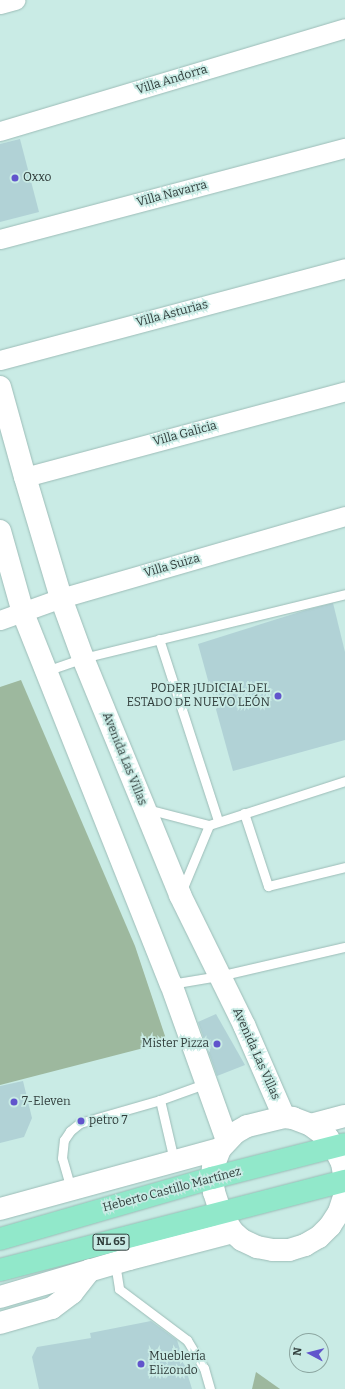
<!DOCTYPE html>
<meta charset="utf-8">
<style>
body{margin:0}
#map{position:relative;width:345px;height:1389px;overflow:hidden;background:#c9ebe5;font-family:Bitter,serif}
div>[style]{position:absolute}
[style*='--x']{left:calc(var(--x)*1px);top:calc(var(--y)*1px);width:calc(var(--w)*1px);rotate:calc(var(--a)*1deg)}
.green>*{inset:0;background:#9db89e}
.building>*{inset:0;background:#b1d2d6}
.roads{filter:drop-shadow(0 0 1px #9cbcb7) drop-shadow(0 0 1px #9cbcb7)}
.service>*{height:9px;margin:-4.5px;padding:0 4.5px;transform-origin:4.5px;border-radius:4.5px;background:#fff}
.minor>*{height:19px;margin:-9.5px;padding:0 9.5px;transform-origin:9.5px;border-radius:9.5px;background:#fff}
.tertiary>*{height:22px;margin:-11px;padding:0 11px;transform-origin:11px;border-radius:11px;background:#fff}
.primary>*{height:22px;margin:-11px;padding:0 11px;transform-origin:11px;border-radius:11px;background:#91e8ca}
.dots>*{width:11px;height:11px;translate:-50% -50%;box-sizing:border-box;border:2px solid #c9ebe5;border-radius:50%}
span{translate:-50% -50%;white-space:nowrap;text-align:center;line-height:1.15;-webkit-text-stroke:3.5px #c9ebe5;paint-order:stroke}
.shield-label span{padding:1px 3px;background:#c9ebe5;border:1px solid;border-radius:3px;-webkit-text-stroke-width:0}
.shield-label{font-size:11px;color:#313e3c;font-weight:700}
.street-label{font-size:12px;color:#313e3c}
.poi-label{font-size:12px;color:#313e3c}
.left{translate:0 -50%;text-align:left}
.right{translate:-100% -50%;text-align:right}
.north{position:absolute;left:289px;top:1333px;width:40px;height:40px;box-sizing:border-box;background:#c9ebe5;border:1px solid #8ca6a1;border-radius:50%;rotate:277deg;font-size:11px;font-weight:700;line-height:16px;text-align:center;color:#313e3c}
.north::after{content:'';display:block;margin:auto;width:14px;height:18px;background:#6154cc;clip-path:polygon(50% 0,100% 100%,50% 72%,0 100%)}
</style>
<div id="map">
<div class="green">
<div style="clip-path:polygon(21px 680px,135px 946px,167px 1042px,0 1085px,0 687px)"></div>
<div style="clip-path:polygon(256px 1372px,280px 1389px,252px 1389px)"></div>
</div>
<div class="building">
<div style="clip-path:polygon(20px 139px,39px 212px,0 222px,0 144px)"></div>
<div style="clip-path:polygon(333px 603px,345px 652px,345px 740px,233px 771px,198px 644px,306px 610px)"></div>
<div style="clip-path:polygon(216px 1014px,245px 1065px,217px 1076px,198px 1022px)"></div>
<div style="clip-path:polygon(23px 1081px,32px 1118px,24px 1137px,0 1143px,0 1086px)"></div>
<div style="clip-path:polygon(151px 1321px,177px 1340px,192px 1389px,39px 1389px,32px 1357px,37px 1347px,91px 1338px,90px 1333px)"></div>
</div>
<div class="roads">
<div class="service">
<div style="--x:159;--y:639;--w:191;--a:72"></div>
<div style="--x:46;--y:671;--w:39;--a:-19"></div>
<div style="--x:83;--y:658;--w:270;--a:-13.7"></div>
<div style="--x:147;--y:809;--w:64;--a:14.5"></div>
<div style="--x:209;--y:825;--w:143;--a:-17.9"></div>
<div style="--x:244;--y:813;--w:77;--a:71.8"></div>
<div style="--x:268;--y:886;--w:79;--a:-13.9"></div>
<div style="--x:182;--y:890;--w:70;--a:-67.4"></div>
<div style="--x:171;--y:984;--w:49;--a:-9.5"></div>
<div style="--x:219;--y:976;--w:129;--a:-13"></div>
<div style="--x:160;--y:1100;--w:50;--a:-19.9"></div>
<div style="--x:71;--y:1189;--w:32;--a:-106"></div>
<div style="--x:62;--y:1158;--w:18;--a:-84"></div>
<div style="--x:64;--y:1140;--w:11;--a:-56"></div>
<div style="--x:70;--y:1131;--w:13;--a:-39"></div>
<div style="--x:80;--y:1123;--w:83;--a:-16"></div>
<div style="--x:160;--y:1100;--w:62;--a:76.9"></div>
<div style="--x:115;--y:1263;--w:26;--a:81"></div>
<div style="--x:119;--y:1289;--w:85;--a:36.9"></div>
<div style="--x:187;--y:1340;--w:33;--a:59"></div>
<div style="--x:204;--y:1368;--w:22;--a:74"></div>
</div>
<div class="minor">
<div style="--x:0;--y:4;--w:16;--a:-15"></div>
<div style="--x:0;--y:131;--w:360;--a:-16.6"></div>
<div style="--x:0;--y:239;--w:357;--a:-14.8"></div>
<div style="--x:0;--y:360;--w:357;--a:-14.9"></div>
<div style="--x:25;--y:477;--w:331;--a:-15"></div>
<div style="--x:0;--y:620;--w:65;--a:-19.8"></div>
<div style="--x:61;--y:598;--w:296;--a:-16.1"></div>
</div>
<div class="tertiary">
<div style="--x:0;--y:387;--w:93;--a:74.5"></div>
<div style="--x:25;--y:477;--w:126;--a:73.4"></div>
<div style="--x:61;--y:598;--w:64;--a:69.9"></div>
<div style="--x:83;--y:658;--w:256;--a:67.7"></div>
<div style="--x:180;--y:895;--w:145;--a:63.8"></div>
<div style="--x:244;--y:1025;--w:100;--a:66.5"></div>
<div style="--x:0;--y:531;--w:85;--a:74.3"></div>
<div style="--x:23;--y:613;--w:399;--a:68.3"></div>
<div style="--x:171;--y:984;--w:166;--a:70.3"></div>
<div style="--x:311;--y:1125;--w:35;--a:-15"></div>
<div style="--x:345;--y:1180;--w:17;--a:-100"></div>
<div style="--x:342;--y:1163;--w:18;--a:-117"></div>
<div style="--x:334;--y:1147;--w:11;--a:-124"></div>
<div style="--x:328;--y:1138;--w:21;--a:-143"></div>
<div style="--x:311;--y:1125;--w:19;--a:-159"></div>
<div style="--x:293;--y:1118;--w:9;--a:-174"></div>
<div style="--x:284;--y:1117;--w:38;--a:166"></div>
<div style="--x:247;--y:1126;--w:14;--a:150"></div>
<div style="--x:235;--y:1133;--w:22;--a:133"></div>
<div style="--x:220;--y:1149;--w:19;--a:111"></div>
<div style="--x:213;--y:1167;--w:11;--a:95"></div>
<div style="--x:212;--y:1178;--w:14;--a:82"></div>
<div style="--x:214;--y:1192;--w:22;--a:72"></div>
<div style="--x:221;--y:1213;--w:22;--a:58"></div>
<div style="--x:233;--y:1232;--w:12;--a:42"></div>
<div style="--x:242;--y:1240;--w:17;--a:25"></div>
<div style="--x:257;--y:1247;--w:16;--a:11"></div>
<div style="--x:273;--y:1250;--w:16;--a:0"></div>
<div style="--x:289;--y:1250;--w:17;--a:-17"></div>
<div style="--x:305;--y:1245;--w:16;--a:-30"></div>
<div style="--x:319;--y:1237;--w:16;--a:-45"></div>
<div style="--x:330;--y:1226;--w:17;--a:-57"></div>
<div style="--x:339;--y:1212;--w:16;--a:-72"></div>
<div style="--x:344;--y:1197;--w:13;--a:-86"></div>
<div style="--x:0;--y:1209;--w:228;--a:-15.3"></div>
<div style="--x:0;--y:1297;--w:134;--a:-16.4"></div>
<div style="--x:129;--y:1259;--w:107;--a:-14.6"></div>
<div style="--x:0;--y:1323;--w:54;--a:-16.1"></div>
<div style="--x:52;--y:1308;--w:25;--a:-37"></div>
<div style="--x:72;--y:1293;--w:29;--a:-52"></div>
</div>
<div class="primary">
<div style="--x:0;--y:1239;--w:221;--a:-16.1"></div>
<div style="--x:212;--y:1178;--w:137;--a:-14.3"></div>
<div style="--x:0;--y:1270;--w:356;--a:-14.5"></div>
</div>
</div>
<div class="dots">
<div style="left:15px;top:178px;background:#6154cc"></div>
<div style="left:278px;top:696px;background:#6154cc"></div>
<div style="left:217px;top:1044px;background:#6154cc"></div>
<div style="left:14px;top:1102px;background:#6154cc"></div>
<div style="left:81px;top:1121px;background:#6154cc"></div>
<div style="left:141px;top:1364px;background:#6154cc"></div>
</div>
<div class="shield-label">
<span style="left:111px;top:1242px">NL 65</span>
</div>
<div class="street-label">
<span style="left:172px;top:80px;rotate:-17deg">Villa Andorra</span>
<span style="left:172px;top:194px;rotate:-15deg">Villa Navarra</span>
<span style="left:172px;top:314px;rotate:-15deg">Villa Asturias</span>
<span style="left:185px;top:434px;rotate:-15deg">Villa Galicia</span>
<span style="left:172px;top:566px;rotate:-16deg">Villa Suiza</span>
<span style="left:124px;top:759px;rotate:68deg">Avenida Las Villas</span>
<span style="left:256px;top:1054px;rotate:66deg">Avenida Las Villas</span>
<span style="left:172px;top:1190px;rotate:-15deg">Heberto Castillo Martínez</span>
</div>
<div class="poi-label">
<span class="left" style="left:23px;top:178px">Oxxo</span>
<span class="right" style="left:270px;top:696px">PODER JUDICIAL DEL<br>ESTADO DE NUEVO LEÓN</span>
<span class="right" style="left:209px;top:1044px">Mister Pizza</span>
<span class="left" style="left:22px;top:1102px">7-Eleven</span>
<span class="left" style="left:89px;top:1121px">petro 7</span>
<span class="left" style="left:149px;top:1364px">Mueblería<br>Elizondo</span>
</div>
<div class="north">N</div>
</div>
